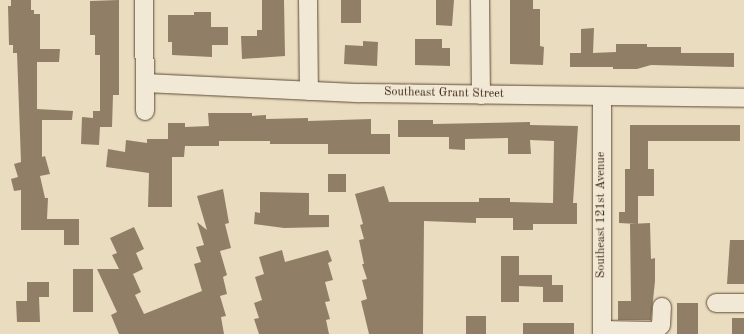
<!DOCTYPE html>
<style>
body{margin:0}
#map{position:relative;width:744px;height:334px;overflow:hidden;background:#e9dcbf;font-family:"Old Standard TT",serif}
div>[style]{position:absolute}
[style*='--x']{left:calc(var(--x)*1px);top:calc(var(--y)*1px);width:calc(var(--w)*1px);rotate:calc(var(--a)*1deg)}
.building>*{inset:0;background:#907f66;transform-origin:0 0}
.roads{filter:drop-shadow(0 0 1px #5e4a34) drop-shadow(0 0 1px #5e4a34)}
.minor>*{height:18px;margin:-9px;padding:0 9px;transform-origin:9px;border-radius:9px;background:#f1e8d5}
span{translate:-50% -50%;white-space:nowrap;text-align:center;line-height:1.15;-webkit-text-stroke:3px #f1e8d5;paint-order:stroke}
.street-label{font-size:12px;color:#301a06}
</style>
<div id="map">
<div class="building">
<div style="clip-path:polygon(11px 0,31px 0,31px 10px,34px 10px,34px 14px,40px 14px,40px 49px,60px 49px,59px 62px,37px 62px,37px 109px,73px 111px,72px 120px,42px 120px,42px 157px,45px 156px,50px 174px,40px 176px,45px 198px,48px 198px,47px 219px,79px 219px,79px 245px,64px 245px,64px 230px,21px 230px,21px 190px,14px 191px,11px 179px,18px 177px,14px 164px,21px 162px,17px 53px,13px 53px,13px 45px,9px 45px,8px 6px,11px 6px)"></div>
<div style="clip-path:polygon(119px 0,119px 95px,113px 95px,112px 127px,100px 127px,99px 145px,81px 144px,82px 117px,93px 118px,93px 111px,100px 111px,100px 55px,95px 55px,95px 35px,90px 35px,90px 1px)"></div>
<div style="clip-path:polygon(262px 0,284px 0,285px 56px,242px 59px,241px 36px,257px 36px,257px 30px,262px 30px)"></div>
<div style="left:341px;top:0;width:20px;height:23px"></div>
<div style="clip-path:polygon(436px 0,454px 0,452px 26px,436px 25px)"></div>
<div style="clip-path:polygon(510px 0,533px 0,533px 9px,540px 9px,540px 46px,544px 47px,543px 65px,510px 64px)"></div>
<div style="clip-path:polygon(194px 12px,211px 12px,211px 27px,228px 27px,228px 45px,212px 45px,212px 57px,172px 55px,172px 42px,168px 42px,168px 15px,194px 15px)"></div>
<div style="clip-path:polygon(594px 28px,593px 53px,616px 52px,616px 44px,647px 44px,647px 47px,681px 47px,681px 53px,734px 53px,734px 67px,651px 65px,637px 69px,613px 69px,613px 67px,570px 67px,570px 53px,581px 53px,581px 29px)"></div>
<div style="clip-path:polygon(415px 39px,442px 39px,442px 48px,450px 48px,450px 66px,415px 65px)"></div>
<div style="clip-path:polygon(363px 41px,378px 42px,377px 66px,344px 64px,345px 45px,363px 46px)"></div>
<div style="clip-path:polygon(208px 113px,252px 113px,252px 116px,266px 115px,266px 119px,308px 118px,308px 121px,371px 119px,371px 134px,390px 134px,390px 154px,328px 154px,328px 144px,270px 144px,270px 141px,219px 141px,219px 146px,185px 146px,184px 157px,172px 157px,172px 207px,148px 207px,149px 173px,106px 167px,108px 149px,125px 152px,126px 140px,147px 143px,147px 139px,168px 139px,168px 123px,185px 123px,185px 127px,209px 126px)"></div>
<div style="clip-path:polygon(398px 120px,433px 120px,433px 124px,530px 122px,530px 125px,578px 126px,573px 203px,577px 203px,577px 224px,533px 224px,533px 230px,513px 230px,513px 218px,476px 218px,476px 223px,424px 221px,423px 334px,369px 334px,361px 301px,367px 299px,362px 280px,367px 279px,362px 264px,364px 264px,359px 240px,364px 239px,360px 225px,363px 224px,355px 194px,384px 186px,389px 202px,479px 202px,479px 198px,510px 198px,510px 202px,553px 203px,554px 141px,530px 140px,531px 154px,508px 154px,508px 138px,465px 139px,465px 150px,449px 149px,449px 137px,398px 137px)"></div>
<div style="clip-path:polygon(630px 125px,740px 125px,740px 141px,648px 141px,648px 169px,654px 169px,654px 196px,638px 196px,638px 224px,619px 223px,619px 212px,625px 212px,625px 169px,630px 169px)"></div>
<div style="left:328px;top:174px;width:18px;height:18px"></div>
<div style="clip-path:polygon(223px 189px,229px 223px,225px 224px,231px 248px,220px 251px,227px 275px,223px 277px,227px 294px,220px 296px,226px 316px,221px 317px,224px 334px,119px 334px,111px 315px,117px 312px,97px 269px,119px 269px,112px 255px,117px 253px,110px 238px,134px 227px,144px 249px,136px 253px,143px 269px,133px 274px,141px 292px,135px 295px,144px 314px,202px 291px,194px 264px,201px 262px,196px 247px,204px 245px,197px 222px,207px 230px,197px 196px)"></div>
<div style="clip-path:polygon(260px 192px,309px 193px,309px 215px,329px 215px,329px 227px,284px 228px,254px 224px,255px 212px,260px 213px)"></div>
<div style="clip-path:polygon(650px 223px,651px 259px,655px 258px,655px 281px,651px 320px,618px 320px,618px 301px,631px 301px,630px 224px)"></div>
<div style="clip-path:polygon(730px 240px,744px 240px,744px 284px,727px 284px)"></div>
<div style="clip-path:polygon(282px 250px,285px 262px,328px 250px,332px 261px,328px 263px,333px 280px,325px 282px,330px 301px,325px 302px,330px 319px,326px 320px,329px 334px,259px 334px,254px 319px,259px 318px,254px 303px,262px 300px,255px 277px,264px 274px,259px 257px)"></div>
<div style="clip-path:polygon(501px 256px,519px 256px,519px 275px,552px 275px,552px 285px,563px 285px,563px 302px,543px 302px,543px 287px,519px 286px,519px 302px,501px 302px)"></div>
<div style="left:73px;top:269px;width:20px;height:43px"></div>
<div style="clip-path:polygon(27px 282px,49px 282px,49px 297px,39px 297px,40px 322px,17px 322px,16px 301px,27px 301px)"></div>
<div style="left:677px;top:303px;width:21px;height:31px"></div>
<div style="left:466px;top:316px;width:20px;height:18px"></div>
<div style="left:732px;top:318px;width:12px;height:16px"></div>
<div style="left:523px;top:323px;width:51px;height:11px"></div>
</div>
<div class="roads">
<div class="minor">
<div style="--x:144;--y:0;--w:111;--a:89.5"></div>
<div style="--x:308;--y:0;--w:91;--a:89.4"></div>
<div style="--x:480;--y:0;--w:95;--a:89.4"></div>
<div style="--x:145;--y:83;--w:216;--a:2.7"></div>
<div style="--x:361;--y:93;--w:383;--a:0.7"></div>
<div style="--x:602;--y:96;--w:238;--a:90"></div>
<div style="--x:716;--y:303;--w:28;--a:0"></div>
<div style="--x:602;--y:330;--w:53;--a:1.1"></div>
<div style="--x:655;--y:331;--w:8;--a:-45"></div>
<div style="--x:661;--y:325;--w:18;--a:-87"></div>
</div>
</div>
<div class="street-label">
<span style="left:444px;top:94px;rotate:1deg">Southeast Grant Street</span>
<span style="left:602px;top:215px;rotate:-90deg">Southeast 121st Avenue</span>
</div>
</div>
